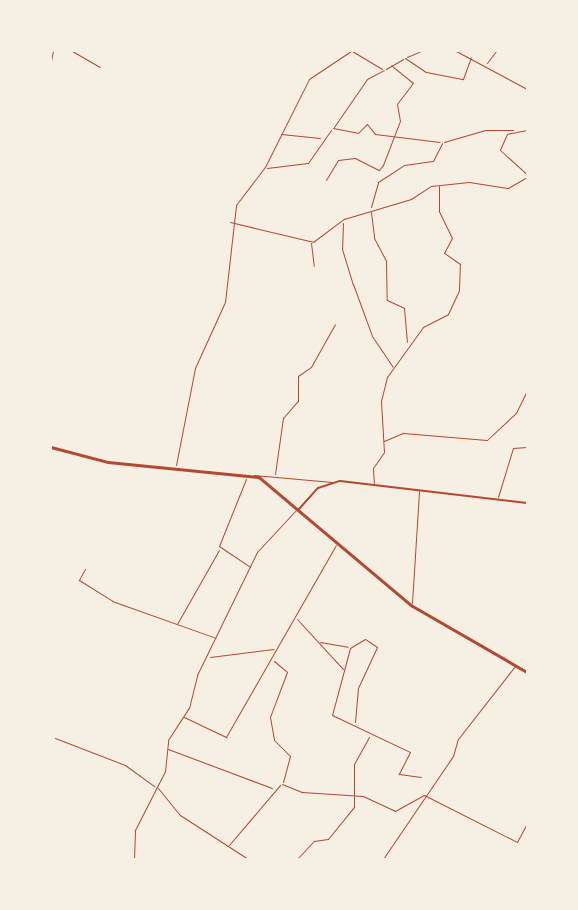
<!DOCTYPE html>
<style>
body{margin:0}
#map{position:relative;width:578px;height:910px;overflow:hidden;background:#f6efe4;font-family:"Alegreya Sans",sans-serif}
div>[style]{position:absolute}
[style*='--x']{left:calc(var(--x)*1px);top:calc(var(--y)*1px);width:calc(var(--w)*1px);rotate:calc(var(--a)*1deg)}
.minor>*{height:1px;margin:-0.5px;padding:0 0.5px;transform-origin:0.5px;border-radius:0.5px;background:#b5482f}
.tertiary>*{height:2px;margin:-1px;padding:0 1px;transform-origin:1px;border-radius:1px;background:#b5482f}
.primary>*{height:2.5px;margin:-1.25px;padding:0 1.25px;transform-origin:1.25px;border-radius:1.25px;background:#b5482f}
span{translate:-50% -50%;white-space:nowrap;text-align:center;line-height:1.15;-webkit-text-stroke:7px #f6efe4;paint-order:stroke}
.frame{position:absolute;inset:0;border:52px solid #f6efe4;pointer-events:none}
</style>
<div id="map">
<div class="minor">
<div style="--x:72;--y:51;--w:32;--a:30"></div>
<div style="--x:352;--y:51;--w:35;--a:31"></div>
<div style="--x:456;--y:51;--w:81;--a:28.2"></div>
<div style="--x:407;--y:57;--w:15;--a:-23"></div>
<div style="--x:405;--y:58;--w:25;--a:34"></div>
<div style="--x:426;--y:72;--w:38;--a:11"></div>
<div style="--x:463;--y:79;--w:23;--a:-70"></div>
<div style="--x:51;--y:61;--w:10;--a:-79"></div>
<div style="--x:487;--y:63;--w:15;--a:-53"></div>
<div style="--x:386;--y:69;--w:20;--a:-30"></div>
<div style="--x:334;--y:127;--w:58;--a:-55.5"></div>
<div style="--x:367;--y:79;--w:19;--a:-28"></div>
<div style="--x:333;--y:128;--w:25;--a:11"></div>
<div style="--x:358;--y:133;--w:13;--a:-45"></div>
<div style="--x:367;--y:124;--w:13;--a:51"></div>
<div style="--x:375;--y:134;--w:65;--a:7"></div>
<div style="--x:527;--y:130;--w:20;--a:169"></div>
<div style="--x:507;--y:134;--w:17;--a:114"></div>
<div style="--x:500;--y:150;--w:36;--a:42"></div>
<div style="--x:281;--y:134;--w:39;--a:6"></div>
<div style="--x:444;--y:142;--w:43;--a:-16.3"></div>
<div style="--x:485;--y:130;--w:28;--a:0"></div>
<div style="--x:267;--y:168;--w:41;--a:-7"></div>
<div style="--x:308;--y:163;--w:40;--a:-55.1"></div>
<div style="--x:326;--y:180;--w:23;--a:-59"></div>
<div style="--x:338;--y:160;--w:17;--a:-7"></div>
<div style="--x:355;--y:158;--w:27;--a:27"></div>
<div style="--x:379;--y:170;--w:6;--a:-51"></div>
<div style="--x:383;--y:165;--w:47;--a:-68.9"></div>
<div style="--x:400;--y:121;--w:17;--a:-100"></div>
<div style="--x:397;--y:104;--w:26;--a:-53"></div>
<div style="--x:413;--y:83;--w:28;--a:-141"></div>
<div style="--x:371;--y:207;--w:26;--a:-74"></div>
<div style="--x:378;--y:182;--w:31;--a:-33"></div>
<div style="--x:404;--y:165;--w:29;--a:-8"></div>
<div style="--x:433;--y:161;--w:20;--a:-63"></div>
<div style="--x:371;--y:212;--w:26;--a:83"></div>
<div style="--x:374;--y:238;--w:26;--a:62"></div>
<div style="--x:386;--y:261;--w:39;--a:89"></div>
<div style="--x:387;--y:300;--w:19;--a:25"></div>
<div style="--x:404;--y:308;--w:34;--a:85"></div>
<div style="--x:230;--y:222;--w:85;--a:13.5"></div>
<div style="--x:313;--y:242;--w:39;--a:-37"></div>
<div style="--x:344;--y:219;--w:70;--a:-16.6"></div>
<div style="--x:411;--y:199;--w:24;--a:-33"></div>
<div style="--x:431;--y:186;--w:38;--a:-6"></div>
<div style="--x:469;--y:182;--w:39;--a:9"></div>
<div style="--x:508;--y:188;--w:22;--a:-30"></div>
<div style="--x:343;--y:223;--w:26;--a:92"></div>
<div style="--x:342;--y:249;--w:37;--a:73"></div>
<div style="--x:353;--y:284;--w:55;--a:69.9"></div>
<div style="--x:372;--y:336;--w:37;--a:56"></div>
<div style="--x:311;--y:243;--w:23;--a:83"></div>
<div style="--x:384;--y:441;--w:21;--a:-23"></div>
<div style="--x:403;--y:433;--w:84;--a:4.8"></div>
<div style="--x:487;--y:440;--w:40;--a:-43"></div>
<div style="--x:516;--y:413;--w:25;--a:-64"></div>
<div style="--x:176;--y:465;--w:99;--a:-78.9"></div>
<div style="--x:195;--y:368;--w:72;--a:-65.6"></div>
<div style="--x:225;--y:302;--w:98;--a:-83.5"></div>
<div style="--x:236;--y:205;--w:48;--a:-52.7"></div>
<div style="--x:265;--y:167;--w:98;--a:-63.4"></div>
<div style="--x:309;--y:79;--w:50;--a:-33.7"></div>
<div style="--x:275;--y:474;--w:57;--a:-81.9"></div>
<div style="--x:283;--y:418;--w:23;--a:-49"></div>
<div style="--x:298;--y:401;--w:25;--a:-90"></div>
<div style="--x:298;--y:376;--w:16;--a:-35"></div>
<div style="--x:311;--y:367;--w:49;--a:-60.8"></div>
<div style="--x:254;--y:475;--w:78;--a:5.1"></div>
<div style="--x:246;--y:479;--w:72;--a:111.9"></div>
<div style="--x:219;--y:546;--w:37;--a:34"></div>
<div style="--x:374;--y:484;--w:16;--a:-94"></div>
<div style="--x:373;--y:468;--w:19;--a:-55"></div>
<div style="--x:384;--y:452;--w:51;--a:-93.4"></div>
<div style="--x:381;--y:401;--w:25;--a:-76"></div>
<div style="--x:387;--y:377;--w:62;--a:-54.2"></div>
<div style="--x:423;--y:327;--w:28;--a:-27"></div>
<div style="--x:448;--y:314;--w:26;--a:-65"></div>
<div style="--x:459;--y:290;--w:26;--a:-88"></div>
<div style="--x:460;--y:264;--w:19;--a:-145"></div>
<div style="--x:444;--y:253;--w:17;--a:-62"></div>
<div style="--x:452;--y:238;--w:30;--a:-116"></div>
<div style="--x:439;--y:211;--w:25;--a:-90"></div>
<div style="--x:498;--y:497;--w:51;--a:-73"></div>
<div style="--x:513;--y:448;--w:14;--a:-4"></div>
<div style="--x:85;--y:569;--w:13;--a:119"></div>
<div style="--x:79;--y:580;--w:39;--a:32"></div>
<div style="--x:112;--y:601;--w:110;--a:19.6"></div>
<div style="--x:412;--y:603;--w:112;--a:-86.4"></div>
<div style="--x:297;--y:619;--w:68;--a:47.4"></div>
<div style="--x:177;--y:624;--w:85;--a:-60.4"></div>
<div style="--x:320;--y:642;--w:28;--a:10"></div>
<div style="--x:210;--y:657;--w:64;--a:-7.1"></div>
<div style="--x:274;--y:661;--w:17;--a:40"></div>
<div style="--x:287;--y:672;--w:48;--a:110.7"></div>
<div style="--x:270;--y:717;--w:23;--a:80"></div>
<div style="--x:274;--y:740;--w:23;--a:45"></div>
<div style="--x:290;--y:756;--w:27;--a:105"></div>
<div style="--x:184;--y:717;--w:47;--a:25.5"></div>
<div style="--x:226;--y:737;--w:221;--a:-60.2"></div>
<div style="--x:355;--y:722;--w:34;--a:-85"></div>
<div style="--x:358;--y:688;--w:45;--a:-65.1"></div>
<div style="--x:377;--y:647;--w:14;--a:-146"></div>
<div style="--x:365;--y:639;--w:17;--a:149"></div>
<div style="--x:350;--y:648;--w:69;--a:105"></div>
<div style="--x:332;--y:715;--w:86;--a:25.4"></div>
<div style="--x:410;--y:752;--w:25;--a:117"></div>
<div style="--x:399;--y:774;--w:22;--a:8"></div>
<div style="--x:55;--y:738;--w:75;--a:21.1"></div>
<div style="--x:125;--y:765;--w:36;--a:36"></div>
<div style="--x:168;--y:749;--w:111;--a:20.6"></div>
<div style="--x:282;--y:784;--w:22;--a:22"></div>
<div style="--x:302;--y:792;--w:61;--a:3.8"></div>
<div style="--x:363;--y:796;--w:35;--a:25"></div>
<div style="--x:395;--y:811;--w:33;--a:-29"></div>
<div style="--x:424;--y:795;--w:104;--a:26.8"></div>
<div style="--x:517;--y:842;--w:21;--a:-62"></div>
<div style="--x:158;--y:788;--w:35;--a:51"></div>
<div style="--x:180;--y:815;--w:81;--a:32.9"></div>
<div style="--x:229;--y:845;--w:79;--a:-49.6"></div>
<div style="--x:134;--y:859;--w:29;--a:-88"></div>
<div style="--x:135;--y:830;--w:66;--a:-63"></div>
<div style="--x:165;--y:771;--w:31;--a:-84"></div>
<div style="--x:168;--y:740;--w:38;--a:-57"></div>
<div style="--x:189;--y:708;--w:36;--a:-76"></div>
<div style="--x:198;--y:673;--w:135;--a:-64"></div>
<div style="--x:257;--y:552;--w:57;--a:-47.1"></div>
<div style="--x:297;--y:859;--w:25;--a:-47"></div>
<div style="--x:314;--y:841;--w:14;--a:-8"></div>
<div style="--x:328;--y:839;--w:41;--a:-50.9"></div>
<div style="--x:354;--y:807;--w:43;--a:-90"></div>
<div style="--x:354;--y:764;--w:31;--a:-61"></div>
<div style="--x:383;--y:859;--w:125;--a:-55.8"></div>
<div style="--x:453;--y:756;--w:18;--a:-74"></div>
<div style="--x:458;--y:739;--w:93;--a:-52"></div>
</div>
<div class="tertiary">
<div style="--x:299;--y:509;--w:28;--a:-48"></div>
<div style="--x:318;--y:488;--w:23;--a:-18"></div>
<div style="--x:340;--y:481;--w:188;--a:6.7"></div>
</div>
<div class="primary">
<div style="--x:51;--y:447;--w:59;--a:14.7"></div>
<div style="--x:108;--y:462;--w:152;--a:5.7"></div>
<div style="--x:259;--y:477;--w:199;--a:40.1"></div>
<div style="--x:411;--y:605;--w:134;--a:30"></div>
</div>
<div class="frame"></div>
</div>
